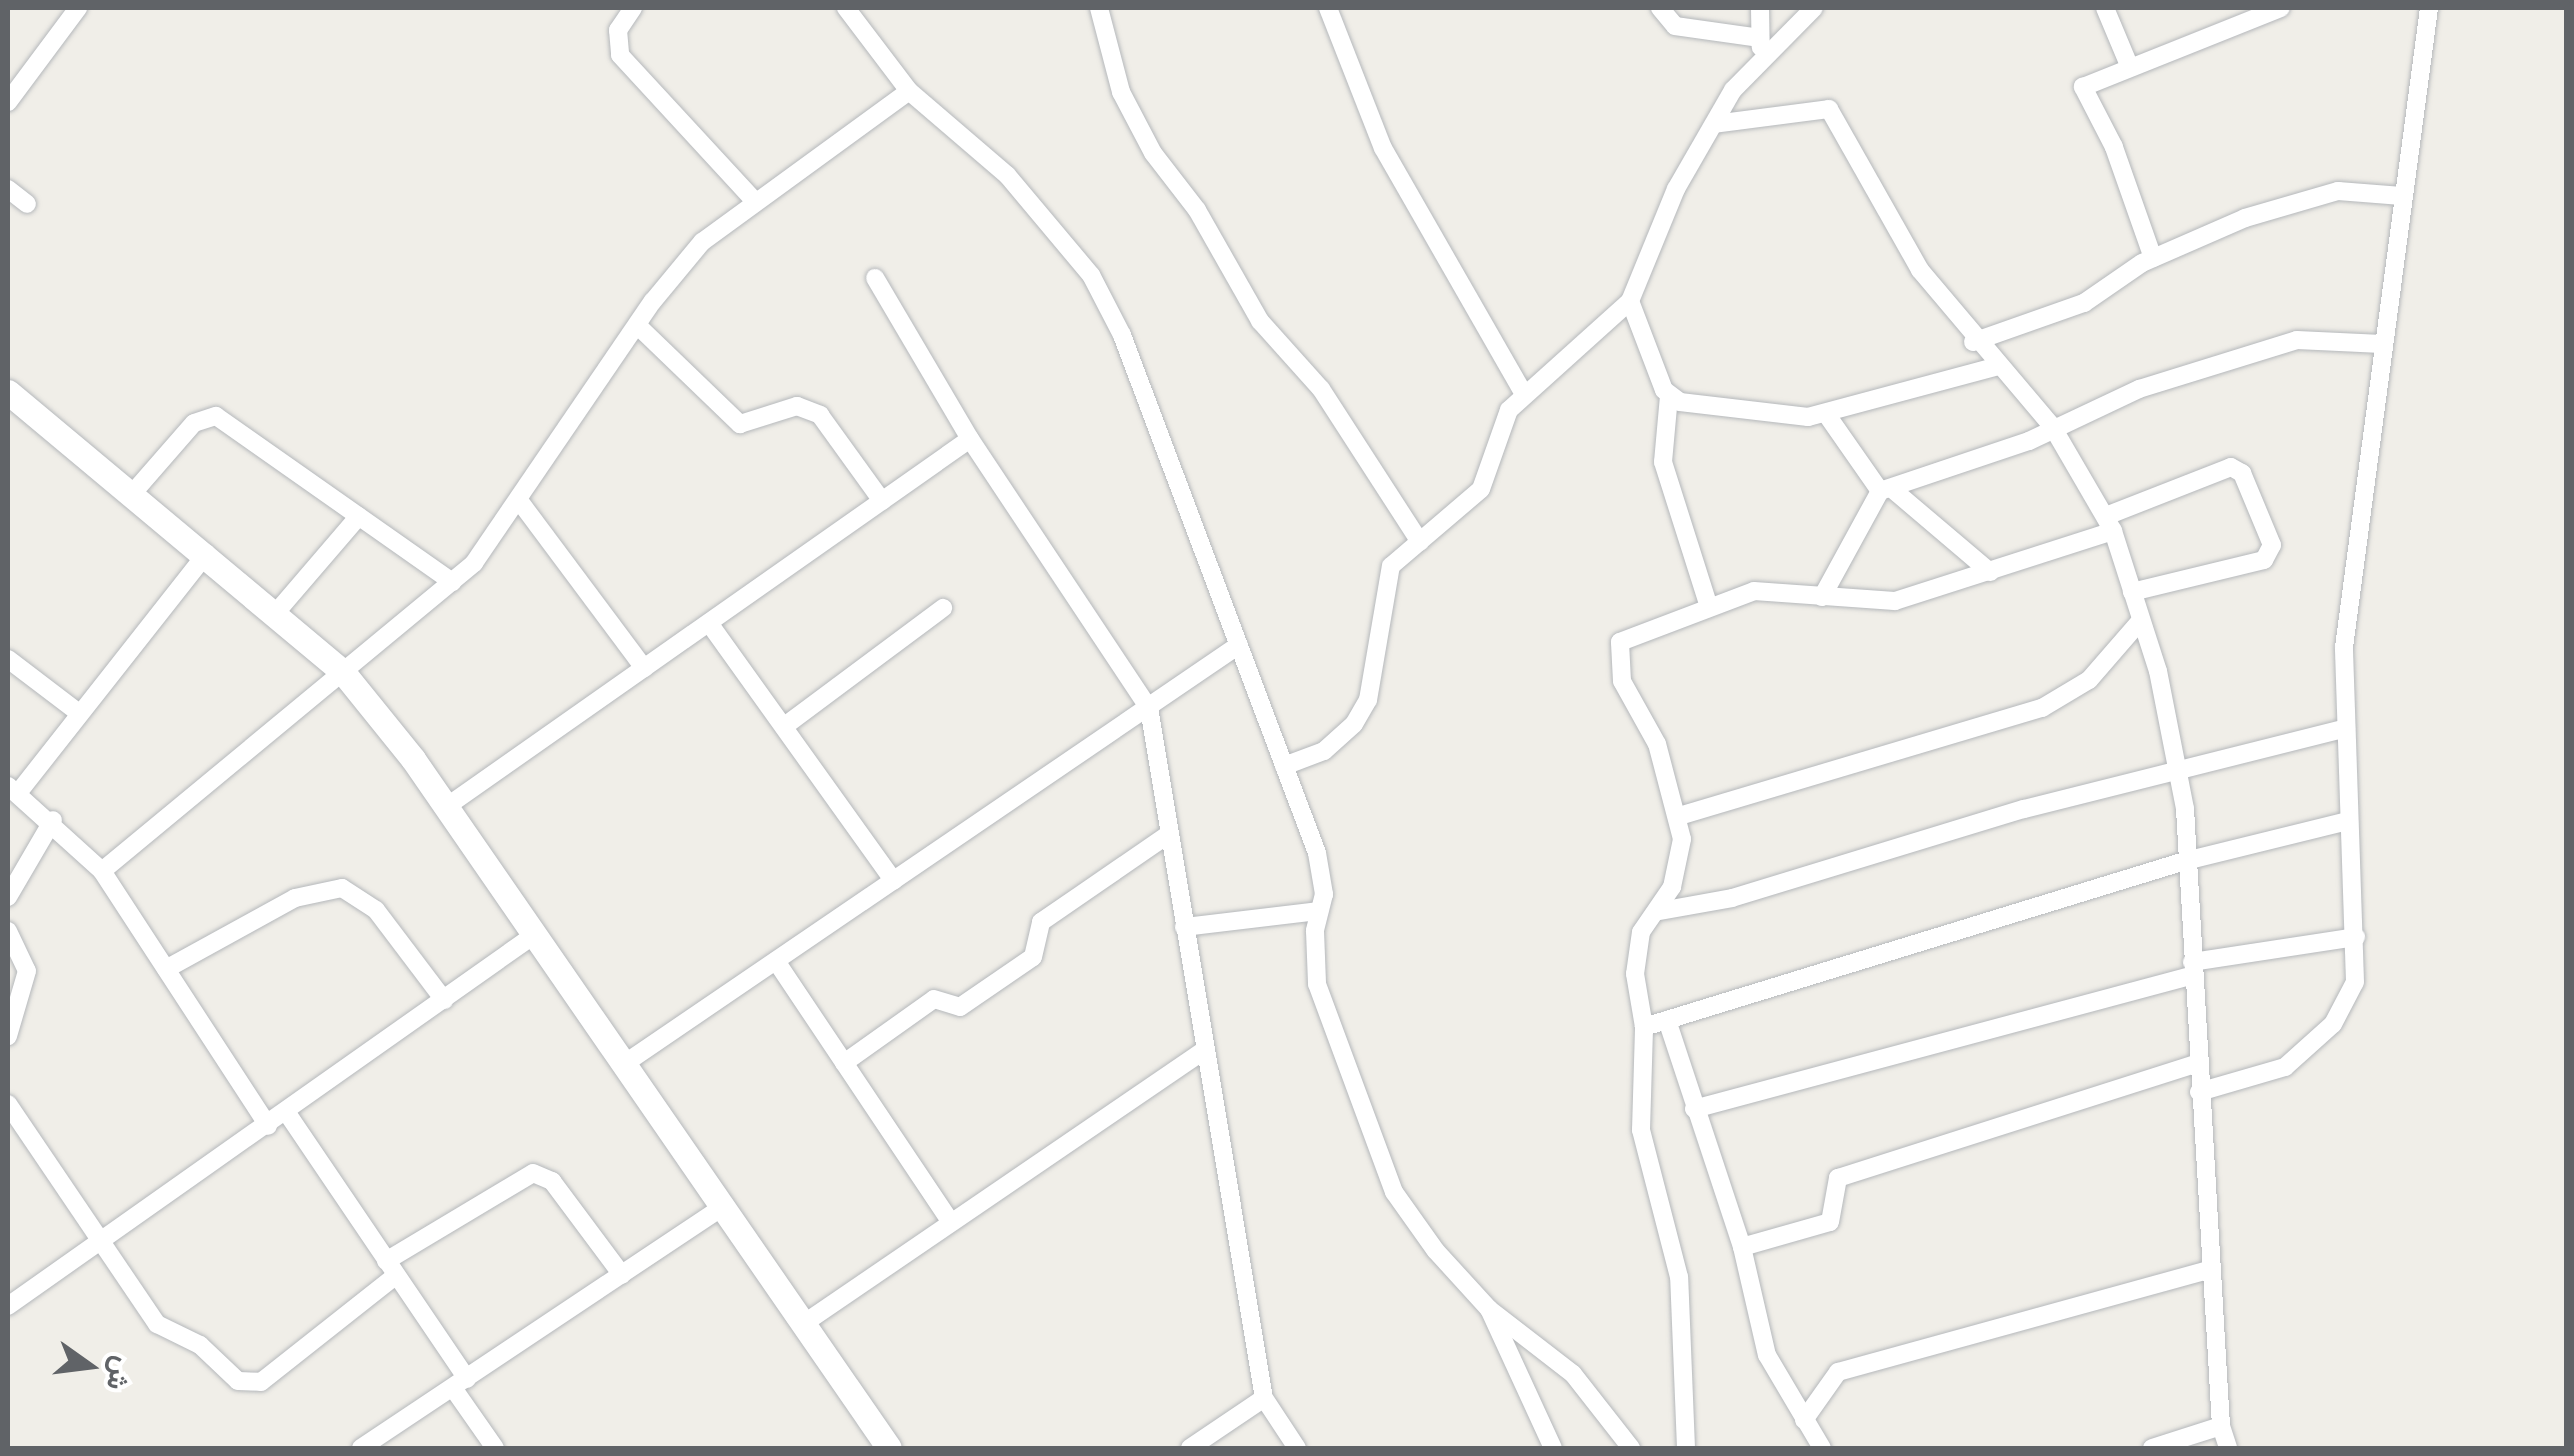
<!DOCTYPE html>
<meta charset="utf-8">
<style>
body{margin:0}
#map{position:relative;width:2574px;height:1456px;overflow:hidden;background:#f0eee8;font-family:Raleway,Vazirmatn,sans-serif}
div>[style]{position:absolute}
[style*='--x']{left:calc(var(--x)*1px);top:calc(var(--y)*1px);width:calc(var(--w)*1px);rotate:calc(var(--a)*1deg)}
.roads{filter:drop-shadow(0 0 2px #b5b8bb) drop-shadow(0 0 2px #b5b8bb)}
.minor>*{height:18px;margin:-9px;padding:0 9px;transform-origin:9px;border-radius:9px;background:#fff}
.secondary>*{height:25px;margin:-12.5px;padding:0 12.5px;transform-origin:12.5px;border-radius:12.5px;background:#fff}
span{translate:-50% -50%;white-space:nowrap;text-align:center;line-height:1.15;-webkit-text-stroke:10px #fff;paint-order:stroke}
.frame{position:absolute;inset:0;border:10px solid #606367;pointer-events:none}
.north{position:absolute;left:40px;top:1316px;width:100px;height:100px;-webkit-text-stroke:8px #fff;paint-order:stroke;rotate:104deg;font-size:28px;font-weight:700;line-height:40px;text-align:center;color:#606367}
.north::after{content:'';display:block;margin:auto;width:35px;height:45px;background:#606367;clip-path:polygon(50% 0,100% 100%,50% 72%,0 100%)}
</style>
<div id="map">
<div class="roads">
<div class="minor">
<div style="--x:633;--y:8;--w:27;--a:124"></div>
<div style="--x:618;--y:30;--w:25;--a:85"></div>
<div style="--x:620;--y:55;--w:197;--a:47.3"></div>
<div style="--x:1099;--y:8;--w:87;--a:75.3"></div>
<div style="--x:1121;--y:92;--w:69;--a:62.3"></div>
<div style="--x:1153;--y:153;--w:72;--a:52.3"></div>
<div style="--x:1197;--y:210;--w:128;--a:60.4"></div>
<div style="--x:1260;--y:321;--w:91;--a:48.1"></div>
<div style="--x:1321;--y:389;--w:182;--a:57.1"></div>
<div style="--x:1328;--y:8;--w:150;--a:68.6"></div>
<div style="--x:1383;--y:148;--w:284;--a:60.2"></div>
<div style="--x:1660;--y:8;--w:23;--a:50"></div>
<div style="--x:1675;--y:26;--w:86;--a:8"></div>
<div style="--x:1760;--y:8;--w:39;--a:89"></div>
<div style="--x:2105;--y:8;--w:62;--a:67.2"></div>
<div style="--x:909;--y:91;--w:129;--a:40.6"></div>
<div style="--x:1007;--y:175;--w:131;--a:50"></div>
<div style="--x:1091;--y:275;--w:68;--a:62.7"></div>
<div style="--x:1122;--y:335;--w:553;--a:69.37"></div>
<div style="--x:1317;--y:853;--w:42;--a:80.3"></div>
<div style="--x:1324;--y:894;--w:38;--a:104"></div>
<div style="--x:1315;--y:931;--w:53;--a:87.8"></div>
<div style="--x:1317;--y:984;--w:222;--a:69.7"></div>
<div style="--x:1394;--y:1192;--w:72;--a:54.6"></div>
<div style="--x:1436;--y:1251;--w:79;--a:47.6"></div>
<div style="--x:1489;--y:1309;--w:106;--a:37.7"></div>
<div style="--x:1573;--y:1374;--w:94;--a:51.9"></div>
<div style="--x:8;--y:102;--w:117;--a:-53.3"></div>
<div style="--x:1714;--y:124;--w:116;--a:-7.4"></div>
<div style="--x:1829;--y:109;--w:185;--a:60.5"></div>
<div style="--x:1920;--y:270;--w:204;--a:49.8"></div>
<div style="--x:2052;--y:426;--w:121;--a:59.8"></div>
<div style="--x:2113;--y:531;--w:147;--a:72.2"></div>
<div style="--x:2158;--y:671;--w:141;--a:78.9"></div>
<div style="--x:2185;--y:809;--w:618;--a:86.66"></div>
<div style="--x:8;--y:189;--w:24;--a:38"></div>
<div style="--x:2153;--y:258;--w:118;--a:-109.4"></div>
<div style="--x:2114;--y:147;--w:68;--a:-117.3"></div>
<div style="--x:2083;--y:87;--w:213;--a:-21.8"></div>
<div style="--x:1630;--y:301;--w:95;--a:69.1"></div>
<div style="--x:1664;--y:390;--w:20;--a:37"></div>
<div style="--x:1680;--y:402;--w:129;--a:6.7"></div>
<div style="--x:1808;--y:417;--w:198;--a:-15"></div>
<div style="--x:637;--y:325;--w:143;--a:43.9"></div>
<div style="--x:740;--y:424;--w:60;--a:-17.5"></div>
<div style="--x:797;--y:406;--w:25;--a:21"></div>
<div style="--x:820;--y:415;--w:106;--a:54.2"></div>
<div style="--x:1973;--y:342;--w:118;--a:-19.4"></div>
<div style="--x:2084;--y:303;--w:70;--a:-34.6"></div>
<div style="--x:2142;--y:263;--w:112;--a:-23.6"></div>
<div style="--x:2245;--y:218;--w:97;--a:-16.2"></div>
<div style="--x:2338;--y:191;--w:64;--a:4.5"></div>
<div style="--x:1669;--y:396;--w:66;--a:95.2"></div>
<div style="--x:1663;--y:462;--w:152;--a:72.4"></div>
<div style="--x:1827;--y:415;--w:93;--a:55.1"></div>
<div style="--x:1880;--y:491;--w:157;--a:-18.6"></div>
<div style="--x:2029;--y:441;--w:122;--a:-25.3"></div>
<div style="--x:2139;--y:389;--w:165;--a:-17.2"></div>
<div style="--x:2297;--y:340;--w:85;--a:2.7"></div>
<div style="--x:970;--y:439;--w:323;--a:56.4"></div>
<div style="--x:1149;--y:708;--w:700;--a:80.54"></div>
<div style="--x:1264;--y:1398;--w:60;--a:56.6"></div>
<div style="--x:1891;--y:488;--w:130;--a:40.3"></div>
<div style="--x:132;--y:494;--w:94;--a:-48.9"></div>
<div style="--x:194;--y:423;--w:23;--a:-18"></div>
<div style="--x:216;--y:416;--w:289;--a:35.1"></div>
<div style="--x:521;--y:503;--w:206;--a:53.3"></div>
<div style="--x:2106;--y:516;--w:134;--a:-21.4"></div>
<div style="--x:2231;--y:467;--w:13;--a:29"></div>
<div style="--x:2242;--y:473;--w:78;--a:67.4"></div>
<div style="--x:2272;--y:545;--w:17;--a:118"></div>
<div style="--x:2264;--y:560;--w:136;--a:166.4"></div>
<div style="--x:1822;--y:597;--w:121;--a:-61.3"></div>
<div style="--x:274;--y:615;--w:130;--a:-49.4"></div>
<div style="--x:709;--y:623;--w:317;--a:54.4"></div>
<div style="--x:8;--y:659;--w:89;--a:37.3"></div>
<div style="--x:786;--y:725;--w:196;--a:-36.7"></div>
<div style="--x:1284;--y:766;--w:43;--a:-20.6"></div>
<div style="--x:1324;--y:751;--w:40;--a:-42"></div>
<div style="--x:1354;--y:724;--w:28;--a:-60"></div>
<div style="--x:1368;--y:700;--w:136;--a:-80.3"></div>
<div style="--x:1391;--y:566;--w:118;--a:-40.5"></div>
<div style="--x:1481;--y:489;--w:84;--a:-70.5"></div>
<div style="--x:1509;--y:410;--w:163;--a:-42"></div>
<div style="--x:1630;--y:301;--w:121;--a:-67.7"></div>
<div style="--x:1676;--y:189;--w:114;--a:-60.1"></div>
<div style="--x:1733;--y:90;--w:115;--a:-45.4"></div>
<div style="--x:8;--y:786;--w:127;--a:42.1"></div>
<div style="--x:102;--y:871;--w:304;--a:56.9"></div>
<div style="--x:18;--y:793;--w:305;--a:-51.8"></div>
<div style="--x:446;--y:807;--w:640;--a:-35.08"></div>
<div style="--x:970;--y:439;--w:187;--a:-120.5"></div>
<div style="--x:1679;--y:816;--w:379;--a:-16.6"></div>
<div style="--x:2042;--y:708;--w:55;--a:-30.8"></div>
<div style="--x:2089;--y:680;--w:79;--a:-49.1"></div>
<div style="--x:102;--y:871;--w:483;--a:-39.6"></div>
<div style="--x:474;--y:563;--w:317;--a:-55.7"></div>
<div style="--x:653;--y:301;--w:77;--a:-50.3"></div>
<div style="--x:702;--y:242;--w:256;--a:-36.1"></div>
<div style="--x:909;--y:91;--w:104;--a:-127.2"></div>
<div style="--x:8;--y:897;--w:89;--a:-59.7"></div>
<div style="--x:1660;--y:911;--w:73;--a:-10.2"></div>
<div style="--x:1732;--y:898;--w:305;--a:-17"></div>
<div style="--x:2024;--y:809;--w:332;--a:-14.1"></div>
<div style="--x:1184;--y:927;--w:136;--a:-6.8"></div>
<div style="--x:8;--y:931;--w:44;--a:64.6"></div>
<div style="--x:27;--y:971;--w:68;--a:106.3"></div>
<div style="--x:776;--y:961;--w:314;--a:56.2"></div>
<div style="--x:2192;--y:962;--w:166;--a:-8.7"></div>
<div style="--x:166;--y:969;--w:147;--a:-28.8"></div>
<div style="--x:295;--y:898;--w:48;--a:-12"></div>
<div style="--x:342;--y:888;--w:40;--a:32.9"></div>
<div style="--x:376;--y:910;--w:113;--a:52.9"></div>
<div style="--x:1667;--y:1020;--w:239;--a:71.7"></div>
<div style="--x:1742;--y:1247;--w:111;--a:77"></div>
<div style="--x:1767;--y:1355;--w:108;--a:59.4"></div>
<div style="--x:1644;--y:1027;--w:566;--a:-17.06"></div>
<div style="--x:2185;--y:861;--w:168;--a:-13.8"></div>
<div style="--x:844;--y:1063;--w:110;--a:-35.4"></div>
<div style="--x:934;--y:999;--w:27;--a:17"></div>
<div style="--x:960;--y:1007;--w:88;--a:-34.4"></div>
<div style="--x:1033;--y:957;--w:36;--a:-77"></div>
<div style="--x:1041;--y:922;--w:155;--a:-34.5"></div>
<div style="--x:624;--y:1064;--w:744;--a:-34.27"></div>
<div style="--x:2199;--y:1092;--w:90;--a:-16.2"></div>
<div style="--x:2285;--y:1067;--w:64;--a:-41.9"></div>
<div style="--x:2333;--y:1024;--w:47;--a:-62.4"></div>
<div style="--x:2355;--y:982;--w:335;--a:-91.9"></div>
<div style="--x:2344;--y:647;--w:645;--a:-82.42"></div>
<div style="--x:8;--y:1104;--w:266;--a:55.9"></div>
<div style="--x:157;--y:1324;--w:48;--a:26"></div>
<div style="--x:200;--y:1345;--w:52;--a:43.5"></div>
<div style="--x:238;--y:1381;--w:23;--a:2"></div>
<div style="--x:261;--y:1382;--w:171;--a:-38.3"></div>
<div style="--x:1694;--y:1109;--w:518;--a:-15"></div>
<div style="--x:287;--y:1113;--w:321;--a:55.9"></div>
<div style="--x:1742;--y:1247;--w:91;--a:-15.9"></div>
<div style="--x:1830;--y:1222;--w:45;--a:-79.7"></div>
<div style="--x:1838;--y:1178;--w:378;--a:-17.7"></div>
<div style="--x:386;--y:1261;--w:171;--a:-30.9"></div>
<div style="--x:533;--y:1173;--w:21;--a:23"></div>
<div style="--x:552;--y:1181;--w:117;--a:53.3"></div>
<div style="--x:8;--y:1306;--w:644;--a:-35.2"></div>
<div style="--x:1489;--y:1309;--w:153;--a:65.3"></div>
<div style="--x:803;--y:1324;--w:486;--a:-34.3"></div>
<div style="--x:453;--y:1388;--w:73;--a:55"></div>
<div style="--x:1804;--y:1420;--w:59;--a:-54.7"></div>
<div style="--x:1838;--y:1372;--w:384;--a:-15.4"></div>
<div style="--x:361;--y:1448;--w:434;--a:-33.7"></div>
<div style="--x:1190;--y:1448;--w:89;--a:-34"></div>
<div style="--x:1686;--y:1448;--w:171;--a:-92.3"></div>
<div style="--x:1679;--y:1277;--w:152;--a:-104.5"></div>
<div style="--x:1641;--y:1130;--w:103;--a:-88.3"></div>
<div style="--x:1644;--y:1027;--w:54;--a:-99.6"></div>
<div style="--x:1635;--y:974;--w:42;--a:-81.9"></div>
<div style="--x:1641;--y:932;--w:55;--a:-55.4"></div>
<div style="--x:1672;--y:887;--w:49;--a:-78.2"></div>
<div style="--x:1682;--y:839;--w:98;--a:-104.7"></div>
<div style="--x:1657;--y:744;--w:72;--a:-119.1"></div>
<div style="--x:1622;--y:681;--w:39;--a:-93"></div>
<div style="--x:1620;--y:642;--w:143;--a:-20.8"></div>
<div style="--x:1754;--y:591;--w:141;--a:4.1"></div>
<div style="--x:1895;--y:601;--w:229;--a:-17.8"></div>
<div style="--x:2152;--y:1448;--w:72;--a:-17.7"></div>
<div style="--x:2221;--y:1426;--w:23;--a:72"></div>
</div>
<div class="secondary">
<div style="--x:8;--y:392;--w:435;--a:39.9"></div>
<div style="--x:342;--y:671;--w:113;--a:51.1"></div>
<div style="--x:413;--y:759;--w:837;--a:55.36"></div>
</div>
</div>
<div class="frame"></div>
<div class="north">ش</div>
</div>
